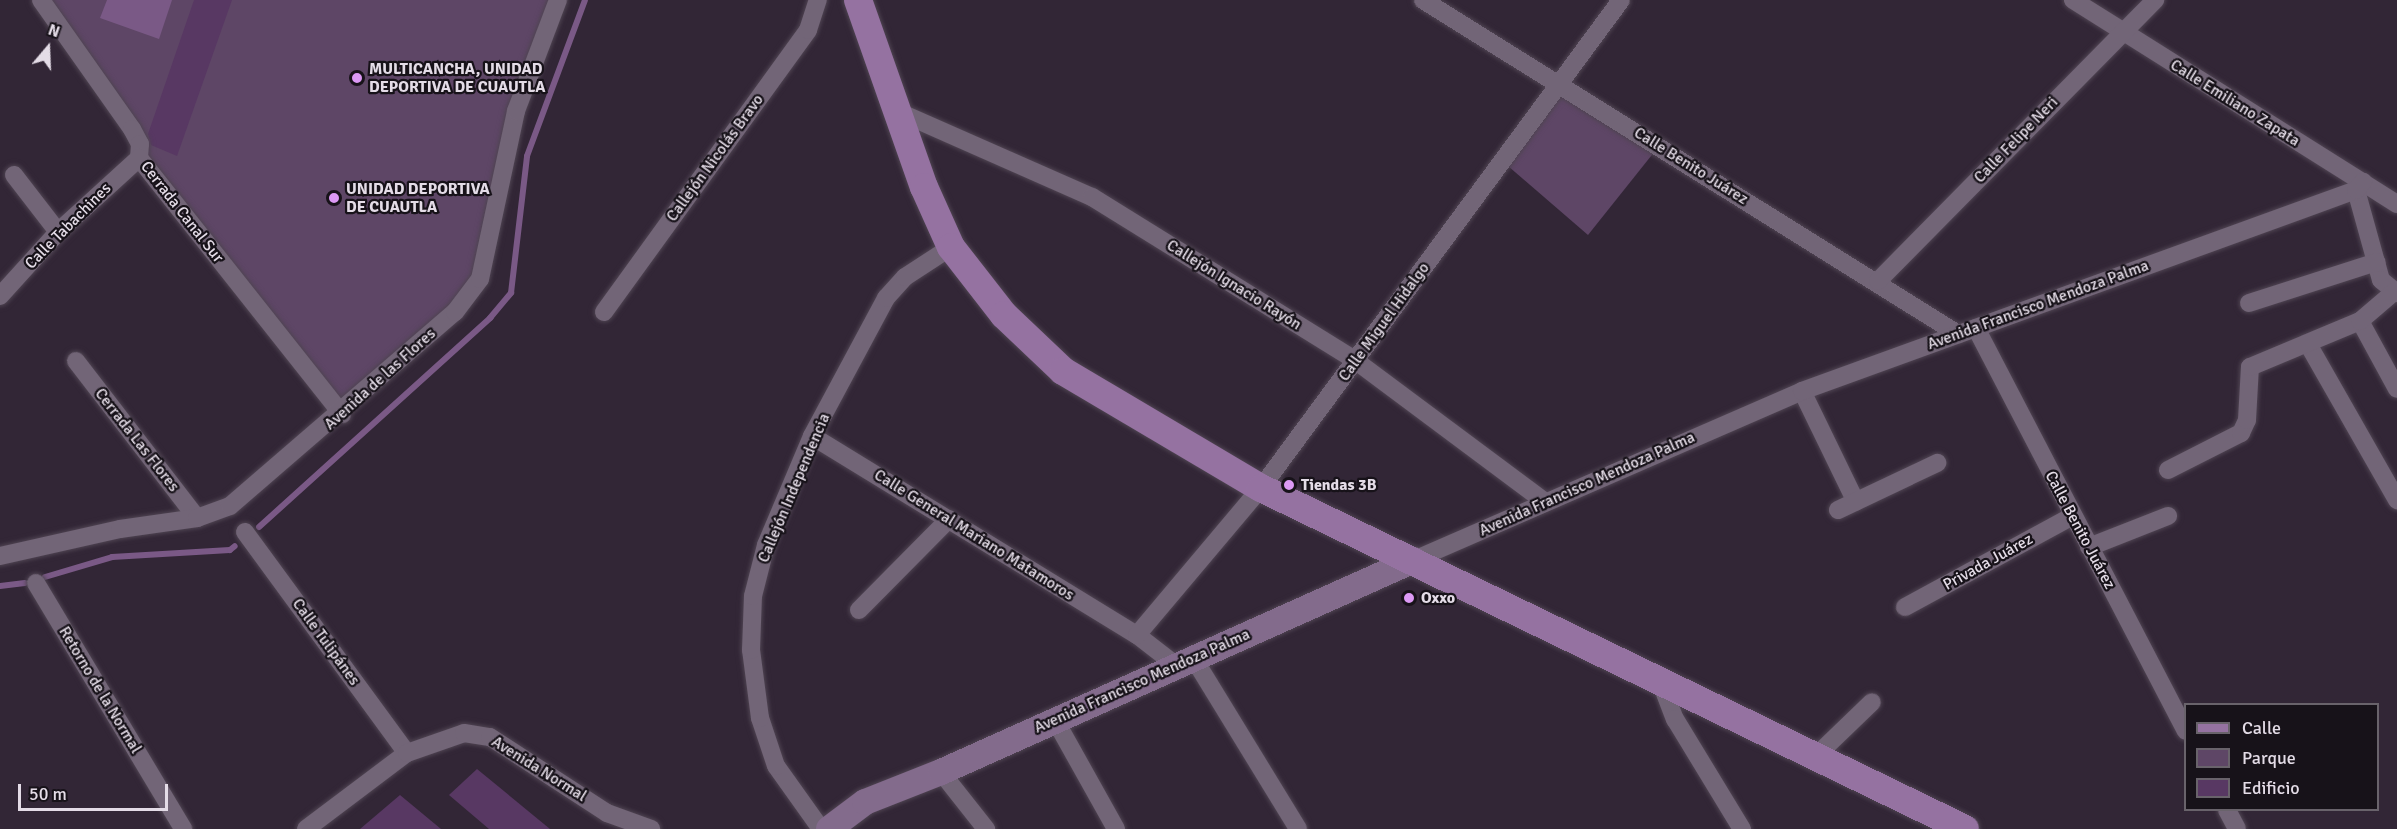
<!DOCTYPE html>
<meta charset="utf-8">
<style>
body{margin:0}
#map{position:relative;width:2397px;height:829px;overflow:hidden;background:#322636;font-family:Signika,sans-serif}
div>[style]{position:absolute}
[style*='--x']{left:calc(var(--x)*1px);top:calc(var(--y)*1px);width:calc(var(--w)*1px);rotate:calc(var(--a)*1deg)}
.green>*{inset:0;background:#5e4666}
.water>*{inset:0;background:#7a5986}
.stream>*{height:6px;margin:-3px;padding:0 3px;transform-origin:3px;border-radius:3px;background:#7a5986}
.building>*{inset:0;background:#583863}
.roads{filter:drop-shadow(0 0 2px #4f4452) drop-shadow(0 0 2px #4f4452)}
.street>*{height:18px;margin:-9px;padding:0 9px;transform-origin:9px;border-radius:9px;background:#726577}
.secondary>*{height:26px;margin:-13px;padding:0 13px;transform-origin:13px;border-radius:13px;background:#836b8c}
.primary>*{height:28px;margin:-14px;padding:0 14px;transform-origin:14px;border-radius:14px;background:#9572a1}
.dots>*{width:16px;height:16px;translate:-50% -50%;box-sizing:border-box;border:3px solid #171219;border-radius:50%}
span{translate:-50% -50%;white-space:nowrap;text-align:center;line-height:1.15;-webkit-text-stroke:4.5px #171219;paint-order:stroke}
.poi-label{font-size:16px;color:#e4dce7;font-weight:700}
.left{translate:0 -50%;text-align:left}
.street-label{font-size:16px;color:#e4dce7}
.legend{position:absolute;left:2184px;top:703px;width:195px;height:108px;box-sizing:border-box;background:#171219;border:2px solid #69636b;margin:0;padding:8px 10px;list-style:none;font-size:18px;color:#e4dce7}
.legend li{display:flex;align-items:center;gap:12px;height:30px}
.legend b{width:30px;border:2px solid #69636b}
.north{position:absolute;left:18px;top:18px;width:60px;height:60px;-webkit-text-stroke:4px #171219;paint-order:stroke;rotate:19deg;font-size:16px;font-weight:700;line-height:24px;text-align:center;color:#e4dce7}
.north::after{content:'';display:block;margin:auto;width:21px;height:27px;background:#e4dce7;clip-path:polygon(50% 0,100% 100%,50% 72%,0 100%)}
.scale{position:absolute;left:18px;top:784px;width:150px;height:27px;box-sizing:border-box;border:3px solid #e4dce7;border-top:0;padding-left:8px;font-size:18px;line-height:21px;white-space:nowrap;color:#e4dce7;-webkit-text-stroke:4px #171219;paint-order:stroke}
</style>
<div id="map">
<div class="green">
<div style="clip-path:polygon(41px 0,558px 0,516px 111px,480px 279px,342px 414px,140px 144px)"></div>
<div style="clip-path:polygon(1556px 83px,1659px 146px,1588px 235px,1501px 160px)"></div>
</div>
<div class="water">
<div style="clip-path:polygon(107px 0,172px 0,159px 39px,100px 18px)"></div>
</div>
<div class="stream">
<div style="--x:259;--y:527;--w:312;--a:-42.1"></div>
<div style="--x:490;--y:318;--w:33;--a:-50"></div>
<div style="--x:511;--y:293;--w:138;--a:-83.3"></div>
<div style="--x:527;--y:156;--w:166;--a:-69.6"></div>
<div style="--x:45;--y:577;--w:70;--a:-16.6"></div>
<div style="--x:112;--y:557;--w:118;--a:-3.4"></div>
<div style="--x:230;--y:550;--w:6;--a:-39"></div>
<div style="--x:0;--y:586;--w:25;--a:-7"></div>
</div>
<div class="building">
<div style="clip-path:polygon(194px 0,232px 0,177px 156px,151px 145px,148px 134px)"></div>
<div style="clip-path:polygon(477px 769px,550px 829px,489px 829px,449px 795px)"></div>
<div style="clip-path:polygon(400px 795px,441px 829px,360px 829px)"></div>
</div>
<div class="roads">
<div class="street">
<div style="--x:41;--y:0;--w:158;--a:54.8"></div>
<div style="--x:132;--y:129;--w:17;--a:62"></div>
<div style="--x:140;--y:144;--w:14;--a:94"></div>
<div style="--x:139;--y:158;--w:327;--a:51.6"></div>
<div style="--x:1423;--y:0;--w:631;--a:31.98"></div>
<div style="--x:2073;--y:0;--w:383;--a:32.2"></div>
<div style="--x:899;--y:112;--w:211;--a:23.8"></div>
<div style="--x:1092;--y:197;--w:311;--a:31.8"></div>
<div style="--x:1356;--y:361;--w:234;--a:36.7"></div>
<div style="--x:14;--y:175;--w:72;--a:52.3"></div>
<div style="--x:2356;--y:190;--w:93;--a:74.5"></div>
<div style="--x:2381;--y:280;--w:21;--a:39"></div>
<div style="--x:1878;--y:281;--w:395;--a:-45.4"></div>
<div style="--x:0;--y:296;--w:86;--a:-47.8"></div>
<div style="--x:58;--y:232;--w:110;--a:-42.4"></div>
<div style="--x:2249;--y:303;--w:134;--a:-17.8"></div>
<div style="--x:604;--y:312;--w:348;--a:-54.1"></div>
<div style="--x:808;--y:30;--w:32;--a:-72"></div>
<div style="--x:2360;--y:321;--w:77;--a:61.4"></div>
<div style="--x:1976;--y:328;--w:454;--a:62.5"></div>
<div style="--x:2308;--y:344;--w:180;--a:60.3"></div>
<div style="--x:76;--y:361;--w:198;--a:52.4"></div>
<div style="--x:1802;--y:391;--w:123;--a:64.1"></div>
<div style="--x:812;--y:436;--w:381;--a:31.5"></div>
<div style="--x:1137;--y:635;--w:51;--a:37.8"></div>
<div style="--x:2168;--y:470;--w:82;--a:-26.9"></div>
<div style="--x:2241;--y:433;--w:14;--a:-65"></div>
<div style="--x:2247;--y:420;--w:53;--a:-86.8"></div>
<div style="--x:2250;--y:367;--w:119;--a:-22.7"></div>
<div style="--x:2360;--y:321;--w:45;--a:-40.5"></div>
<div style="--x:1838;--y:510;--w:110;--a:-25.4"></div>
<div style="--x:245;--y:532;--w:274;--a:53.8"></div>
<div style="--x:2089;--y:547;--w:85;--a:-21.4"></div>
<div style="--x:0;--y:556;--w:123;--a:-12.7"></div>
<div style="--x:120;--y:529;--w:78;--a:-8.1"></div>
<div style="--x:197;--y:518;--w:35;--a:-20"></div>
<div style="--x:230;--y:506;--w:297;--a:-40.8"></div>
<div style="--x:455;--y:312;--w:41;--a:-52.9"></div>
<div style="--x:480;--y:279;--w:172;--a:-77.9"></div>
<div style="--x:516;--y:111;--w:119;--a:-69.3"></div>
<div style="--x:1414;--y:560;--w:423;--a:-23.5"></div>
<div style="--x:1802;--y:391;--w:589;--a:-19.94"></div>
<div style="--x:2356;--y:190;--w:11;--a:-49"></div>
<div style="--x:36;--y:583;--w:287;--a:59.1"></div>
<div style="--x:1905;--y:607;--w:189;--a:-28.5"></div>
<div style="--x:859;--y:610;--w:128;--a:-45.3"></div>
<div style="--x:1137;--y:635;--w:192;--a:-49.9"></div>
<div style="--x:1261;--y:488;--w:606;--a:-53.58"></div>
<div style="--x:1194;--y:659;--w:199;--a:58.5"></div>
<div style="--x:1661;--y:683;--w:39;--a:69"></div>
<div style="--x:1675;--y:719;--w:129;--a:58.7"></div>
<div style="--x:1054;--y:718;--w:127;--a:60.8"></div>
<div style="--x:1817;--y:755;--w:76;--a:-43.9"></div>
<div style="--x:941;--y:772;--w:73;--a:51.7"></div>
<div style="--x:2227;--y:810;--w:21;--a:62"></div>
<div style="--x:306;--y:829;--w:126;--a:-37"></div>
<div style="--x:407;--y:753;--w:60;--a:-19.3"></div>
<div style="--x:464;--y:733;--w:26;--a:9"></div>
<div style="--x:490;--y:737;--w:140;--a:33"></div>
<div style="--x:607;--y:813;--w:47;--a:20"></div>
<div style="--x:821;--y:829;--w:77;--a:-125.5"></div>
<div style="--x:776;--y:766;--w:51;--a:-108.4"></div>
<div style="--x:760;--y:718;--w:69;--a:-97.5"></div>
<div style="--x:751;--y:650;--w:54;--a:-87.9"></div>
<div style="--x:753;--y:596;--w:53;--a:-75.7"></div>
<div style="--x:766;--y:545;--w:118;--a:-67.1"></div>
<div style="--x:812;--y:436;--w:157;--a:-61.8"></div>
<div style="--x:886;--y:298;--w:28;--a:-48"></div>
<div style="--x:905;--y:277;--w:55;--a:-33.1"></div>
</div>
<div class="secondary">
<div style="--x:829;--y:829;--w:45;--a:-36.9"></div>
<div style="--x:865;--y:802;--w:82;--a:-21.5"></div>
<div style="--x:941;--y:772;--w:518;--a:-24.14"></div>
</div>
<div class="primary">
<div style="--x:858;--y:0;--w:198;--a:70.6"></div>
<div style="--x:924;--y:187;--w:66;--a:65.8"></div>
<div style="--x:951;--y:247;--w:86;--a:52.1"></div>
<div style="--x:1004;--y:315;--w:81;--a:43.5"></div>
<div style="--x:1063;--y:371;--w:230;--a:30.6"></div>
<div style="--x:1261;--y:488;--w:782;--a:25.84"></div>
</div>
</div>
<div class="dots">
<div style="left:357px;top:78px;background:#dc99f4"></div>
<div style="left:334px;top:198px;background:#dc99f4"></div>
<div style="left:1289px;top:485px;background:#dc99f4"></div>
<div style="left:1409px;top:598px;background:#dc99f4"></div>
</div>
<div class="poi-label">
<span class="left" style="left:369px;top:78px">MULTICANCHA, UNIDAD<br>DEPORTIVA DE CUAUTLA</span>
<span class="left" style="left:346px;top:198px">UNIDAD DEPORTIVA<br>DE CUAUTLA</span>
<span class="left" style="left:1301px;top:485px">Tiendas 3B</span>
<span class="left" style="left:1421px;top:598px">Oxxo</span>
</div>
<div class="street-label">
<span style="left:2235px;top:103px;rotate:32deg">Calle Emiliano Zapata</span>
<span style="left:2016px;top:140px;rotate:-46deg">Calle Felipe Neri</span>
<span style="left:715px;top:158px;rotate:-54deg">Callejón Nicolás Bravo</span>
<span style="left:1691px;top:166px;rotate:32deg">Calle Benito Juárez</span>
<span style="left:182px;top:212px;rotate:52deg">Cerrada Canal Sur</span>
<span style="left:68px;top:226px;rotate:-45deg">Calle Tabachines</span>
<span style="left:1234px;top:285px;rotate:32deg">Callejón Ignacio Rayón</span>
<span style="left:2038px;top:305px;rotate:-20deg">Avenida Francisco Mendoza Palma</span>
<span style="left:1384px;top:322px;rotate:-54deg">Calle Miguel Hidalgo</span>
<span style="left:380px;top:379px;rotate:-42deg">Avenida de las Flores</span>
<span style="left:137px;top:440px;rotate:52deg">Cerrada Las Flores</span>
<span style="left:1587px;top:484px;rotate:-24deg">Avenida Francisco Mendoza Palma</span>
<span style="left:794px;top:488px;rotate:-67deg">Callejón Independencia</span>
<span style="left:2080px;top:530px;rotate:62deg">Calle Benito Juárez</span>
<span style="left:974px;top:535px;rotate:32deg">Calle General Mariano Matamoros</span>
<span style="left:1988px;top:562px;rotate:-29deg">Privada Juárez</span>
<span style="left:326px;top:642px;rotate:54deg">Calle Tulipánes</span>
<span style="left:1142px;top:681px;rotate:-24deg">Avenida Francisco Mendoza Palma</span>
<span style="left:100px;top:690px;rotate:59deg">Retorno de la Normal</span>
<span style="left:539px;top:769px;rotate:32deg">Avenida Normal</span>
</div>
<ul class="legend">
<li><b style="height:8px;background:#9572a1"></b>Calle</li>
<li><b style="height:16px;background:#5e4666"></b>Parque</li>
<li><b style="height:16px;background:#583863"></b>Edificio</li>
</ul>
<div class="north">N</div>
<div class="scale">50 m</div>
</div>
